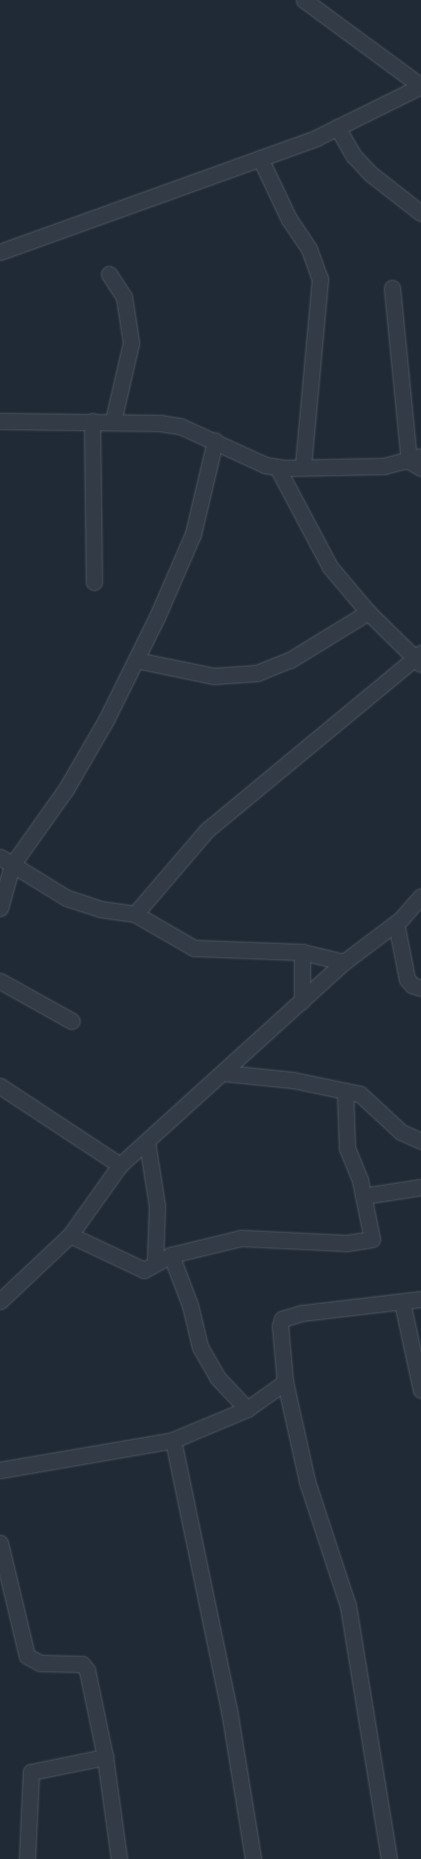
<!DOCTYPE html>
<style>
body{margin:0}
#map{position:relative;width:421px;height:1859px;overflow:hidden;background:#202a36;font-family:Cabin,sans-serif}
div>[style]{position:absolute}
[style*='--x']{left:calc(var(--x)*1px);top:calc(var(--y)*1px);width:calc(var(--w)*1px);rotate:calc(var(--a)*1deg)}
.roads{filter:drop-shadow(0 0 1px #4e5761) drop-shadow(0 0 1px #4e5761)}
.minor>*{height:15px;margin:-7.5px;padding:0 7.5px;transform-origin:7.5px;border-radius:7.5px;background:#333c46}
span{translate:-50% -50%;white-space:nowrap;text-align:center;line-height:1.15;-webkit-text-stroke:4px #19212b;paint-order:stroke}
</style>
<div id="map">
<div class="roads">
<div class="minor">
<div style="--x:304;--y:0;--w:145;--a:36.3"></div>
<div style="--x:337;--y:127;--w:34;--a:60"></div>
<div style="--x:354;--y:156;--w:25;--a:47"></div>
<div style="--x:371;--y:174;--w:63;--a:38"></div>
<div style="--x:260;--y:158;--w:68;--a:64.6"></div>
<div style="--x:289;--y:219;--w:36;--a:56"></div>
<div style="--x:309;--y:249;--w:32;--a:70"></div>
<div style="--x:320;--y:279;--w:189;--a:95.2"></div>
<div style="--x:0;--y:252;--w:336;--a:-19.8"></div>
<div style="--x:316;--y:138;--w:117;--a:-26.3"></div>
<div style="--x:109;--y:274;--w:27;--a:57"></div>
<div style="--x:124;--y:297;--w:47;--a:81.3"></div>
<div style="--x:131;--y:343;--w:80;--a:103"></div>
<div style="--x:392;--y:288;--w:174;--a:84.4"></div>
<div style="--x:409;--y:461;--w:14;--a:30"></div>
<div style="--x:0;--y:421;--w:160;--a:0.7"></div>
<div style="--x:160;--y:423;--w:20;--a:9"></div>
<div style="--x:180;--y:426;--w:94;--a:24.6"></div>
<div style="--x:265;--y:465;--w:19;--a:9"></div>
<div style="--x:284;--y:468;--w:100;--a:-1.1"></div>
<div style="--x:384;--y:466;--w:38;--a:-15"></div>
<div style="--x:92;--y:421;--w:161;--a:89.3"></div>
<div style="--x:277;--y:467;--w:113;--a:62.1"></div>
<div style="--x:330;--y:567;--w:59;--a:49.8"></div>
<div style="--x:368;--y:612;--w:74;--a:44.5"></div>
<div style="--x:136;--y:660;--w:80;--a:11.6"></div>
<div style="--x:214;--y:676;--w:43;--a:-4"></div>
<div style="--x:257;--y:673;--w:35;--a:-22"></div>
<div style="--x:290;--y:660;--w:92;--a:-31.6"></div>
<div style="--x:0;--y:857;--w:79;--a:31.5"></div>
<div style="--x:67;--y:898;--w:35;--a:18"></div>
<div style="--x:100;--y:909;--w:35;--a:8"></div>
<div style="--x:135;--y:914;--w:68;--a:30"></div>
<div style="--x:194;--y:948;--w:108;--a:2.1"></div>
<div style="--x:302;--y:952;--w:43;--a:13.4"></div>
<div style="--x:0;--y:908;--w:45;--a:-74.4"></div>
<div style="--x:12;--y:865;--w:93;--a:-54.6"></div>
<div style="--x:66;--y:789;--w:80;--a:-59.9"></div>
<div style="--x:106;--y:720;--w:115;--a:-63.7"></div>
<div style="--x:157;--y:617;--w:90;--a:-66.6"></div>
<div style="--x:193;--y:534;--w:96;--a:-76.7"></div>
<div style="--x:135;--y:914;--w:111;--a:-49.4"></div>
<div style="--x:207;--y:830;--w:278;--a:-39.6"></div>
<div style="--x:396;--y:923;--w:57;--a:78.9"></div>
<div style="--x:407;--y:979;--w:8;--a:50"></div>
<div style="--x:412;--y:985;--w:9;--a:18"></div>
<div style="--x:302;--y:952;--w:49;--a:90"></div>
<div style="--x:0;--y:981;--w:82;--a:29.1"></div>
<div style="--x:224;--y:1073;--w:69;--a:5.8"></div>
<div style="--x:293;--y:1080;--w:68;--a:11.8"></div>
<div style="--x:360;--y:1094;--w:56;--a:42.8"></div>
<div style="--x:401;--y:1132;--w:22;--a:24"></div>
<div style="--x:0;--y:1086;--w:144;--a:33.4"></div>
<div style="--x:147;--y:1142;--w:65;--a:81.1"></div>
<div style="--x:157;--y:1206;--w:55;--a:92.1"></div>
<div style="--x:363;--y:1196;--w:59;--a:-8.8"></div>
<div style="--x:70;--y:1235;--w:82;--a:25.3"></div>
<div style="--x:144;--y:1270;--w:31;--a:-29"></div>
<div style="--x:171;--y:1255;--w:72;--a:-13.7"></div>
<div style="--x:241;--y:1238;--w:106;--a:2.7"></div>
<div style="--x:347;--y:1243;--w:25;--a:-9"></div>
<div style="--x:372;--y:1239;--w:60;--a:-101.5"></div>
<div style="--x:360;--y:1180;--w:35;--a:-112"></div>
<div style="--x:347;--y:1148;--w:57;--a:-92"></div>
<div style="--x:171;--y:1255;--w:53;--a:69.2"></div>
<div style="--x:190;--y:1305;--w:43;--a:76.6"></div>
<div style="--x:200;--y:1347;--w:34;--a:60"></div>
<div style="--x:217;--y:1377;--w:44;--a:46.8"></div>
<div style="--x:0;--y:1301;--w:96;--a:-43.3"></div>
<div style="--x:70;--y:1235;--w:86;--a:-54.5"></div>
<div style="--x:120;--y:1165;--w:302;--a:-42.2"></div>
<div style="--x:344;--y:962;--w:71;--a:-37"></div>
<div style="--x:401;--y:919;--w:30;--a:-49"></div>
<div style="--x:402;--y:1302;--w:90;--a:77.8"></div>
<div style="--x:173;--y:1440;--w:276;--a:78.3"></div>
<div style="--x:229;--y:1710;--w:151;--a:80.8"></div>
<div style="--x:0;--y:1470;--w:176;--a:-9.8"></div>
<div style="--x:173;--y:1440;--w:80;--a:-22.7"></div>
<div style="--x:247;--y:1409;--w:47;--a:-35.4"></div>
<div style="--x:0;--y:1543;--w:116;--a:76.6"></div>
<div style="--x:27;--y:1656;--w:15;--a:28"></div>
<div style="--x:40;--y:1663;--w:42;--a:1.4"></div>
<div style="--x:82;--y:1664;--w:8;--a:50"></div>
<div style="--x:87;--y:1670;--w:89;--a:78.3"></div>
<div style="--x:105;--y:1757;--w:103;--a:82.2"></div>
<div style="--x:27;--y:1859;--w:87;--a:-87.4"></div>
<div style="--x:31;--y:1772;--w:76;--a:-11.5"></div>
<div style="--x:389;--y:1859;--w:256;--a:-99.2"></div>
<div style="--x:348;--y:1606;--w:132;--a:-108.2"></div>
<div style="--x:307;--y:1481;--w:101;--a:-102.5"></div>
<div style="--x:285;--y:1382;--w:56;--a:-95.1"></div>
<div style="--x:280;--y:1326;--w:7;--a:-74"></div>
<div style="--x:282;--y:1319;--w:21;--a:-17"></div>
<div style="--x:302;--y:1313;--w:120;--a:-6.7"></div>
</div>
</div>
</div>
